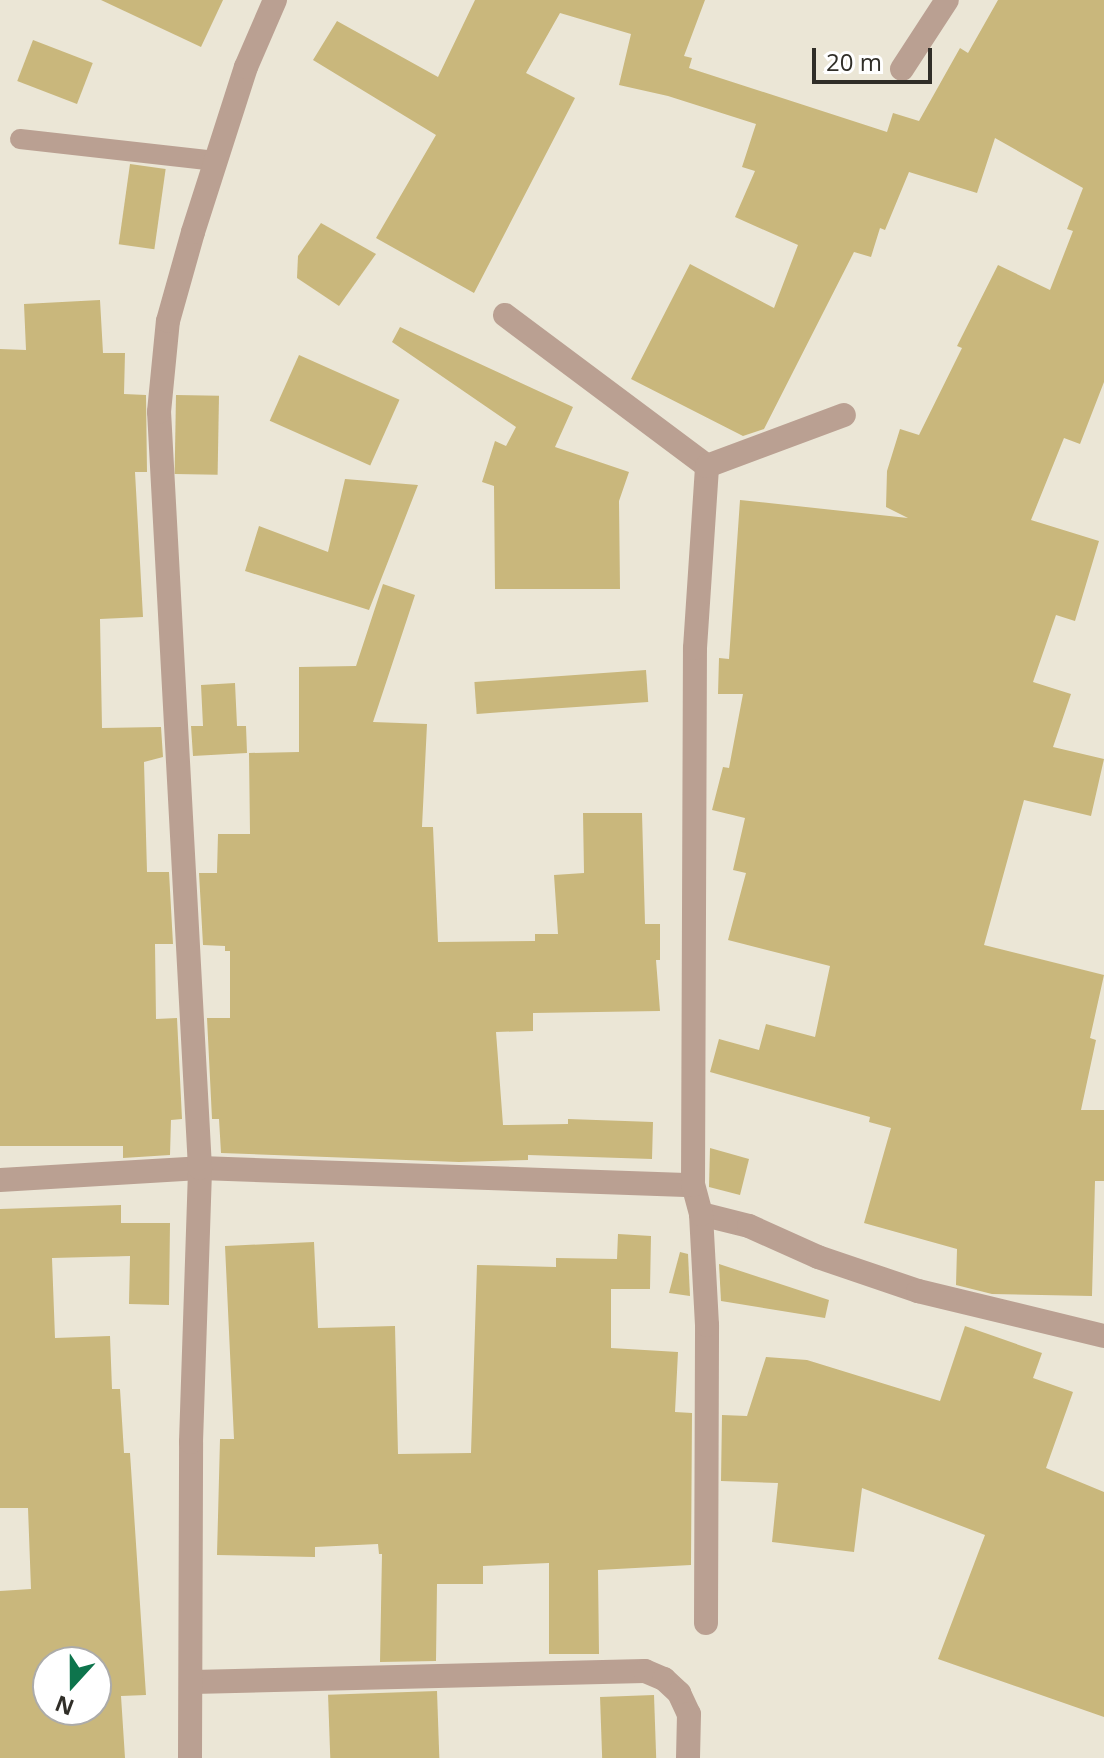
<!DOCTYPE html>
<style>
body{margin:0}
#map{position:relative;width:1104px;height:1758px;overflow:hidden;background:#ebe6d6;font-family:"Open Sans",sans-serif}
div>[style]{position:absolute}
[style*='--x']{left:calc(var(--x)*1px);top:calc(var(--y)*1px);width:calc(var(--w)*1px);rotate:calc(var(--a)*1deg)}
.building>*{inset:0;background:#c9b77c;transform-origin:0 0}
.lane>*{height:20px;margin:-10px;padding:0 10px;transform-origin:10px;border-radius:10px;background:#baa092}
.street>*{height:24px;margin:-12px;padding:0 12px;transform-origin:12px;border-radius:12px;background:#baa092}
span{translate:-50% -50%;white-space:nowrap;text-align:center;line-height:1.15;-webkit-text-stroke:6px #fff;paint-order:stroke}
.north{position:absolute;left:32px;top:1646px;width:80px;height:80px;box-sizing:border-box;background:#fff;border:2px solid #acaba9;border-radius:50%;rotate:201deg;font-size:22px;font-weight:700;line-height:32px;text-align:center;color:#302e28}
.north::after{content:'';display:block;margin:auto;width:28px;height:36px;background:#0d744c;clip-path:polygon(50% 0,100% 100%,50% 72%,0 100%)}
.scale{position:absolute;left:812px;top:48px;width:120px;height:36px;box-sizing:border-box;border:4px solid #302e28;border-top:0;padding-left:10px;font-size:24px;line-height:28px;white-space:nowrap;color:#302e28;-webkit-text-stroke:6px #fff;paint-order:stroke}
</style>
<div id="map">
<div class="building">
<div style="clip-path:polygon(101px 0,223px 0,201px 47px)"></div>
<div style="clip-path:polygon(475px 0,705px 0,684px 56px,692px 58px,689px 68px,887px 132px,893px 113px,919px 121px,960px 48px,968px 53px,998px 0,1104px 0,1104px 382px,1080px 444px,1064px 438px,1031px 520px,1099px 541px,1075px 621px,1056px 615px,1033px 682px,1071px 694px,1053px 747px,1104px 759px,1091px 816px,1024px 800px,984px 945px,1104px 975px,1090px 1038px,1096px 1040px,1081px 1110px,1104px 1110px,1104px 1181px,1095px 1181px,1092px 1296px,992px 1294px,956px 1285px,957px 1249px,864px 1223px,891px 1128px,869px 1122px,870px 1117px,710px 1072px,719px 1039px,759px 1050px,766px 1024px,815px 1037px,830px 966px,728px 940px,746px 873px,733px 870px,745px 818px,712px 810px,723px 767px,729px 768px,743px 694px,718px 694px,719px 658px,729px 659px,740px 500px,908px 518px,886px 507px,887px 471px,900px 429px,919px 435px,962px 348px,957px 346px,998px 265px,1050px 290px,1073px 231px,1067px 229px,1083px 188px,995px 138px,977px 193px,909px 172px,885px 230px,880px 228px,871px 257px,854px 252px,764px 429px,743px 436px,631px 379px,690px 264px,774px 308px,798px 245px,735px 217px,755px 171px,742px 167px,756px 124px,668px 96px,619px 85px,631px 34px,560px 13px,526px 73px,575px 98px,474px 293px,376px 238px,436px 135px,313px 60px,337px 21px,438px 77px)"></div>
<div style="left:33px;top:40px;width:64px;height:44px;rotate:21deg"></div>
<div style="left:130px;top:164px;width:36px;height:81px;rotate:8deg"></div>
<div style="clip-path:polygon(321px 223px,376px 254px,339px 306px,297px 278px,298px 256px)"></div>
<div style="clip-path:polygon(100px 300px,103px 353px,125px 353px,124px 394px,146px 395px,147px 472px,135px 472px,143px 617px,100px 619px,102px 728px,161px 727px,163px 757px,144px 762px,147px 872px,169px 872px,173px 944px,155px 944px,156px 1019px,177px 1018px,182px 1119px,171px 1120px,170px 1155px,123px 1158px,123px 1146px,0 1146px,0 349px,26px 350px,24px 304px)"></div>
<div style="clip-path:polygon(400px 327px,573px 407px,555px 447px,629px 472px,619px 501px,620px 589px,495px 589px,494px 486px,482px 482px,495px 441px,506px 446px,516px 427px,392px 342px)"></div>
<div style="left:299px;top:355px;width:110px;height:72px;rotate:24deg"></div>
<div style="left:176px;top:395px;width:43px;height:79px;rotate:1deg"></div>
<div style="clip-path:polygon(345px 479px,418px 485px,369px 610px,245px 571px,259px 526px,328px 552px)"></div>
<div style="clip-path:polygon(383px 584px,415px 595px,373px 722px,427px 724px,422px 827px,433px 827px,438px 942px,535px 941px,535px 934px,558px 934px,554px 875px,584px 873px,583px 813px,642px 813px,645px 924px,660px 924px,660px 960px,656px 960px,660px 1011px,533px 1013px,533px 1031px,496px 1032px,503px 1125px,568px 1124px,568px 1119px,653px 1122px,652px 1159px,528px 1155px,528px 1160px,459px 1162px,221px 1153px,219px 1119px,212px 1119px,207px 1018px,230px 1018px,230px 951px,225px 951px,225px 946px,203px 945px,199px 873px,217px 873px,218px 834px,250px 834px,249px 753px,299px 752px,299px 667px,356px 666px)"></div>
<div style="left:646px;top:670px;width:32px;height:172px;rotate:86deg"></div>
<div style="clip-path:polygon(235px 683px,237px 726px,246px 726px,247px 753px,193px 756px,191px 726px,203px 726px,201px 685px)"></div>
<div style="clip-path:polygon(710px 1148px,749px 1159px,740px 1195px,709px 1187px)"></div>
<div style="clip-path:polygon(evenodd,121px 1205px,121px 1223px,170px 1223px,169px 1305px,129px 1304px,130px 1256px,52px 1258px,55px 1338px,110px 1336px,112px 1389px,120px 1389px,124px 1453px,130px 1453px,146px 1695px,121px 1696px,125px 1758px,0 1758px,0 1591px,31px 1589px,28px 1508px,0 1508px,0 1209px,121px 1205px,48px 1662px,96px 1662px,96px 1710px,48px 1710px,48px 1662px)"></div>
<div style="clip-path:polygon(618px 1234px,651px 1236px,650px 1289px,611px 1289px,611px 1348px,678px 1352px,675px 1412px,692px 1413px,691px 1565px,598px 1570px,599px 1654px,549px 1654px,549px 1563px,483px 1566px,483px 1584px,437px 1584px,436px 1661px,380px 1662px,382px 1554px,379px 1554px,378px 1544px,315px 1547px,315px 1557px,217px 1555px,220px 1439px,234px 1439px,225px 1246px,314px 1242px,318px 1328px,395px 1326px,398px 1454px,471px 1453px,477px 1265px,556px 1267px,556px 1258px,617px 1259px)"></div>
<div style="clip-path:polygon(680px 1252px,688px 1254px,690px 1296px,669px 1293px)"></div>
<div style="clip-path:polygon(719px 1264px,829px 1300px,825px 1318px,721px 1301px)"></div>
<div style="clip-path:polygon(965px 1326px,1042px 1353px,1033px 1378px,1073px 1392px,1046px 1468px,1104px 1492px,1104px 1717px,938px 1659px,985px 1535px,862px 1488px,854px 1552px,772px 1542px,778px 1483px,721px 1481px,722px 1415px,747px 1416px,766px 1357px,807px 1360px,940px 1401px)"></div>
<div style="left:437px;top:1691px;width:67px;height:109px;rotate:88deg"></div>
<div style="left:654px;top:1695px;width:63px;height:54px;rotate:88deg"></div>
</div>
<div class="lane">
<div style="--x:20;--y:139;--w:197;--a:6.4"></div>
</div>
<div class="street">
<div style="--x:902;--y:69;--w:82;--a:-56.9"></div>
<div style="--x:505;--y:315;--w:252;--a:36.8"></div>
<div style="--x:0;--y:1180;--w:200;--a:-3.4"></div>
<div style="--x:200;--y:1168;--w:493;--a:2"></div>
<div style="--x:701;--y:1214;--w:49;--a:14"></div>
<div style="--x:749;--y:1226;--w:76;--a:24.2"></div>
<div style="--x:818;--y:1257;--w:106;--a:18.8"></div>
<div style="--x:918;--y:1291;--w:191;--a:13.6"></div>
<div style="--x:706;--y:1623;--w:298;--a:-89.8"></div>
<div style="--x:707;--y:1325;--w:111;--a:-93.1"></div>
<div style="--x:701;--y:1214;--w:30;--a:-105"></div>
<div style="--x:693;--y:1185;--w:537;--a:-89.79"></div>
<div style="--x:695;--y:648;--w:182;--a:-86.2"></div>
<div style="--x:707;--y:466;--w:146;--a:-20.4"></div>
<div style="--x:193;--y:1682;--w:452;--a:-1.4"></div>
<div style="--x:645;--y:1671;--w:21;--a:23"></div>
<div style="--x:664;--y:1679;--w:21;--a:43"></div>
<div style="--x:679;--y:1693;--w:23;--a:65"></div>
<div style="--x:689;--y:1714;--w:44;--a:91.3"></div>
<div style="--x:190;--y:1758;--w:316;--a:-89.8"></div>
<div style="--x:191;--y:1442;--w:274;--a:-88.1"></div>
<div style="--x:200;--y:1168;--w:757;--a:-93.1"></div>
<div style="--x:159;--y:412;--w:91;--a:-84.4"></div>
<div style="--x:168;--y:321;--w:92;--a:-74.3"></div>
<div style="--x:193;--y:232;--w:173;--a:-72.2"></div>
<div style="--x:246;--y:67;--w:73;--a:-66.6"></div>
</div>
<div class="north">N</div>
<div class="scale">20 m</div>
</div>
